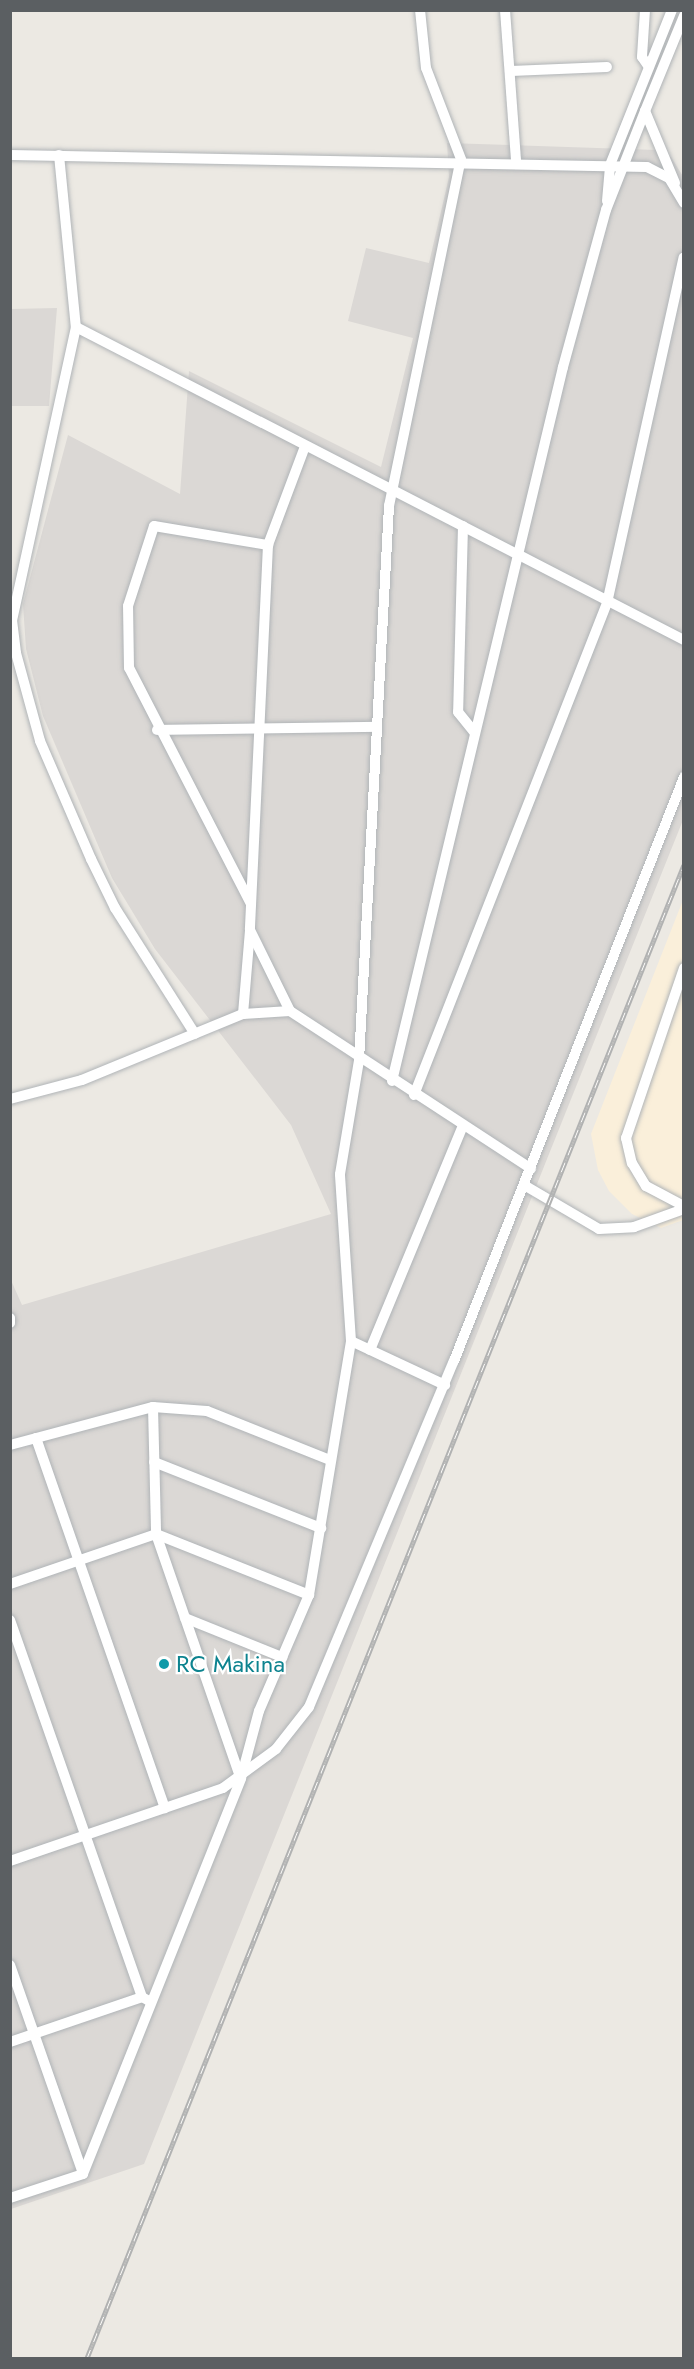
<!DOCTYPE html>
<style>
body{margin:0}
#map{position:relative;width:694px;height:2369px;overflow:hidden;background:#ece9e3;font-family:Jost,sans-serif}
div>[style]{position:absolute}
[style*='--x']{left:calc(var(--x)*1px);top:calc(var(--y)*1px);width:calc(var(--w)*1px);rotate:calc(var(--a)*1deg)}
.commercial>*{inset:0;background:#faefda}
.industrial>*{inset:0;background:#dbd8d5}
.roads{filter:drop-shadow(0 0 2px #b0b4b7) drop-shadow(0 0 2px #b0b4b7)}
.street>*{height:10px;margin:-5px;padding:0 5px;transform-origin:5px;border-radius:5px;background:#fff}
.rail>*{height:5px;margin-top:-2.5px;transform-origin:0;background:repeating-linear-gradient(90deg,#fff 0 9px,#b1b2b2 0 18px);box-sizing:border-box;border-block:2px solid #b1b2b2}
.dots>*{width:16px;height:16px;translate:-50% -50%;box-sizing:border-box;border:3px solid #fff;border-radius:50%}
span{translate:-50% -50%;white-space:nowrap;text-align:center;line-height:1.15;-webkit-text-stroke:4.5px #fff;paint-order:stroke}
.culture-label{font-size:24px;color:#0d838f}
.left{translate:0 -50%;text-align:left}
.frame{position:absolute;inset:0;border:12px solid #5b5f62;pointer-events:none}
</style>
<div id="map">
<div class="commercial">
<div style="clip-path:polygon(683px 900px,683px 1220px,661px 1228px,632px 1214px,609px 1191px,598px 1170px,591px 1134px)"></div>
</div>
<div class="industrial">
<div style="clip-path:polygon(447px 143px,657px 150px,671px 157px,684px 178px,683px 820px,144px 2164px,11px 2209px,10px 1278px,22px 1305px,331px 1214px,291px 1125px,155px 949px,112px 878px,43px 716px,26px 649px,23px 604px,68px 435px,180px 494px,189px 371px,381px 467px,413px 338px,348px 321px,366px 248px,429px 263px,449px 177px)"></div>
<div style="clip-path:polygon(57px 308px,49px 406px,11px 406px,11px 309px)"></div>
</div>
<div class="roads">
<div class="street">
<div style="--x:505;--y:10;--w:151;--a:85.8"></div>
<div style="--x:645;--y:10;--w:47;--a:93.7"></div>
<div style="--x:642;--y:57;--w:12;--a:55"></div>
<div style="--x:511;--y:71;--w:96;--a:-2.4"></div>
<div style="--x:10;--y:155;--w:637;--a:1.08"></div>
<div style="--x:647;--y:167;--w:25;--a:27"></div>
<div style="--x:669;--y:178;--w:29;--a:59"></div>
<div style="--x:59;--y:155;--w:173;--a:84.4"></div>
<div style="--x:76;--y:327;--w:684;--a:27.24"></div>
<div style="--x:675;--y:183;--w:78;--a:-112.6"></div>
<div style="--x:645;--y:111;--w:103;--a:-67.7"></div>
<div style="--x:607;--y:201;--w:36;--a:-85"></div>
<div style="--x:610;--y:165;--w:167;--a:-68.2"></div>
<div style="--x:76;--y:327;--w:300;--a:102.3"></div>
<div style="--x:12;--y:620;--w:33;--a:83"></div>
<div style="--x:16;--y:653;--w:91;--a:74.7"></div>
<div style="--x:40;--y:741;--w:129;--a:66.6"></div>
<div style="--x:91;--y:859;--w:55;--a:63.9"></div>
<div style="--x:115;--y:908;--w:149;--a:57.6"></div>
<div style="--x:304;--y:449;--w:103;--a:110.6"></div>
<div style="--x:268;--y:545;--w:385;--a:92.7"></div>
<div style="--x:250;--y:930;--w:90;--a:63.7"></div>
<div style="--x:290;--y:1011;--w:288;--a:33.2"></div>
<div style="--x:463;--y:526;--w:186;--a:91.5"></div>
<div style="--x:458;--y:712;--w:27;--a:51"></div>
<div style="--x:157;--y:730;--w:219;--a:-0.8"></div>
<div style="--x:251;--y:904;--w:266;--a:-117.3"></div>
<div style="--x:129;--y:668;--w:62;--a:-90.9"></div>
<div style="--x:128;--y:606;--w:84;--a:-72"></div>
<div style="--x:154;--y:526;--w:116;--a:9.5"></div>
<div style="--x:684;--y:968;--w:180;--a:108.8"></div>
<div style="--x:626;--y:1138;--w:26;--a:77"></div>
<div style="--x:632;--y:1163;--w:27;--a:59"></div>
<div style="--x:646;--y:1186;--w:43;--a:27.8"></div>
<div style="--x:243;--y:1014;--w:83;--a:-85.2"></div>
<div style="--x:392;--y:1081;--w:734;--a:-76.53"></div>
<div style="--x:563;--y:367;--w:163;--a:-74.7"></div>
<div style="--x:606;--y:210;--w:106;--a:-68.5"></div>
<div style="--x:414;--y:1095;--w:529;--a:-68.58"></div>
<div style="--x:607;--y:603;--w:354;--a:-77.5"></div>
<div style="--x:10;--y:1099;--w:74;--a:-14.8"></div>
<div style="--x:82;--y:1080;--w:174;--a:-22.3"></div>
<div style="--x:243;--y:1014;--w:47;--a:-3.7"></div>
<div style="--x:524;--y:1185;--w:87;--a:30.4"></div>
<div style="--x:599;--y:1229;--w:35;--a:-3"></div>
<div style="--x:634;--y:1227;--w:53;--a:-19.8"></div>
<div style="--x:10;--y:1318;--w:5;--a:90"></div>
<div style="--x:351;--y:1341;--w:104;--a:25.1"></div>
<div style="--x:370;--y:1350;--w:243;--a:-67.5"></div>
<div style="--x:153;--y:1407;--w:127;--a:88.6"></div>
<div style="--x:156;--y:1534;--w:257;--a:70.9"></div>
<div style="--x:36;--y:1438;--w:392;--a:70.8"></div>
<div style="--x:10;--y:1445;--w:148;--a:-14.9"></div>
<div style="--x:153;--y:1407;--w:54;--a:4.2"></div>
<div style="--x:207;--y:1411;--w:132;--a:21.7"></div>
<div style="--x:154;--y:1462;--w:180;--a:21.6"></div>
<div style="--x:10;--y:1584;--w:154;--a:-18.9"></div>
<div style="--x:156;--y:1534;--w:165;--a:21.7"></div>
<div style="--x:185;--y:1618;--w:105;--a:21.9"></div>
<div style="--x:10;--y:1620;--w:399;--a:70.7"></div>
<div style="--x:142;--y:1997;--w:10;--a:29"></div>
<div style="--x:10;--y:1861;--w:225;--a:-18.9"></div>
<div style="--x:223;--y:1788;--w:66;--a:-36.3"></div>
<div style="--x:276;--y:1749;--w:53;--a:-51.8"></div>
<div style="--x:309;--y:1707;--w:375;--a:-67.3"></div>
<div style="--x:454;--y:1361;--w:628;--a:-68.5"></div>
<div style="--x:10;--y:1965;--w:221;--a:70.7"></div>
<div style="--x:10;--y:2042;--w:139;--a:-18.8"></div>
<div style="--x:10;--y:2198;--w:77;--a:-18.2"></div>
<div style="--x:83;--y:2174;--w:426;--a:-68.2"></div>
<div style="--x:241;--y:1778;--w:69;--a:-75"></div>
<div style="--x:259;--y:1711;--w:126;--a:-66.7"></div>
<div style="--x:309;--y:1595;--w:257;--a:-80.6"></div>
<div style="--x:351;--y:1341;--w:167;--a:-93.8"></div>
<div style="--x:340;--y:1174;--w:116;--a:-80.5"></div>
<div style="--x:359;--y:1060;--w:555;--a:-86.9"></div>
<div style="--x:389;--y:506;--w:354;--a:-78.3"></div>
<div style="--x:461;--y:159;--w:97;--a:-111"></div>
<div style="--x:426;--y:68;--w:58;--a:-95.9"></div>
</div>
</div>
<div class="rail">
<div style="--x:87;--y:2358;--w:1608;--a:-68.21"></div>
</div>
<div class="dots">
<div style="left:164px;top:1664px;background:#0f9aa8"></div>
</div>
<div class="culture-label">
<span class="left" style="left:176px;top:1664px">RC Makina</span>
</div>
<div class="frame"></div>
</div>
